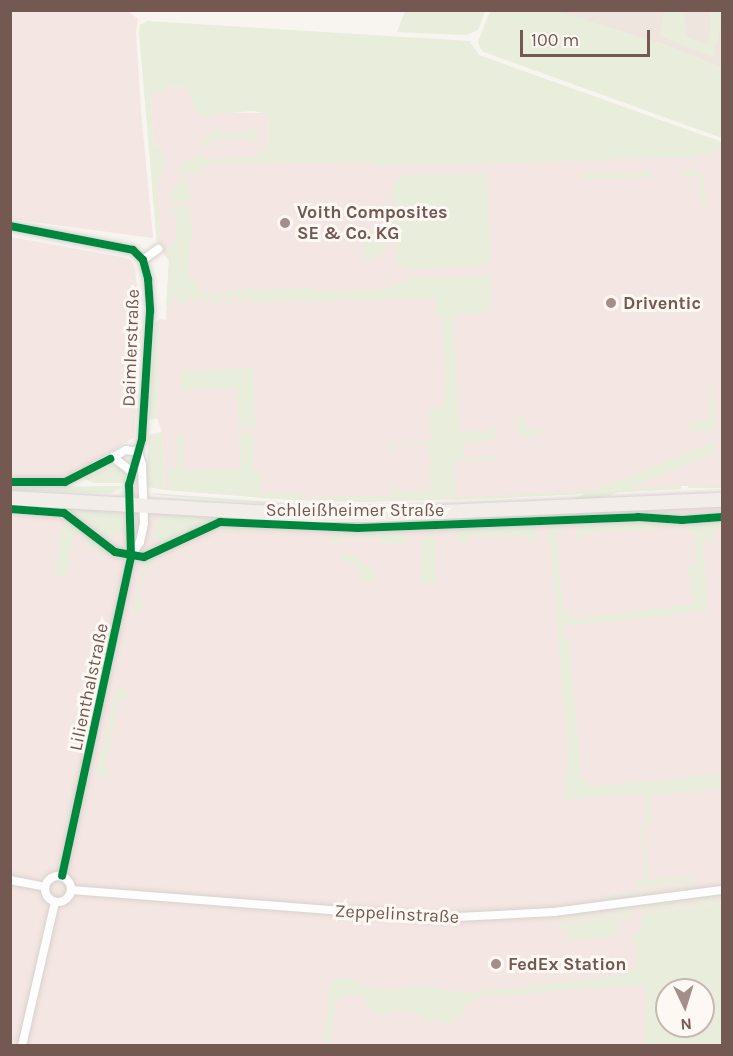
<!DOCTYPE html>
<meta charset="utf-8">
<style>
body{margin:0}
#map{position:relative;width:733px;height:1056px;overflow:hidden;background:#f8f4f0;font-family:Karla,sans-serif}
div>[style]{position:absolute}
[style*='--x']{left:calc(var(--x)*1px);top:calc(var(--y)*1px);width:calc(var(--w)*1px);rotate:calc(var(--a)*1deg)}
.residential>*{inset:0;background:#efe5df}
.commercial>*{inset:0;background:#f4e6e2}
.green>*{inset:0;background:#e8eddc;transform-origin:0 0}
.roads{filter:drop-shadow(0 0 2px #d7d1ce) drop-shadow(0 0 2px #d7d1ce)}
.minor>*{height:8px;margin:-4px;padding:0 4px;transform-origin:4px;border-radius:4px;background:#fefdfd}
.minor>.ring{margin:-4px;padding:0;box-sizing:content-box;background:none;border:8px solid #fefdfd;border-radius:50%}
.primary>*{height:14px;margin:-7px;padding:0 7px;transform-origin:7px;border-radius:7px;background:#f2ede8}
.cycleway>*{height:8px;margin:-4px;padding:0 4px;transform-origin:4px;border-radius:4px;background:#00873e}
.dots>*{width:16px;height:16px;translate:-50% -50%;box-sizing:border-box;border:3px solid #fdf8f3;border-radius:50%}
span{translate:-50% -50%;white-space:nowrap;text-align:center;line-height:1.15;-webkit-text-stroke:6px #fdf8f3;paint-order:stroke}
.poi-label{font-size:18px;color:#745952;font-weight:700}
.left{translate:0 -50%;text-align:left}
.street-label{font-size:18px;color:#745952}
.frame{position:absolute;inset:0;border:12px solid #745952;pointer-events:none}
.north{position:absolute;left:655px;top:978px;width:60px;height:60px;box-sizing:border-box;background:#fdf8f3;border:2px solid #c6b8b3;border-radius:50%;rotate:176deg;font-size:16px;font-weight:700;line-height:24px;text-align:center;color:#745952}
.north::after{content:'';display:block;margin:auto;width:21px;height:27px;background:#a28f89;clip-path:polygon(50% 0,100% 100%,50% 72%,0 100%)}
.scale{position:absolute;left:520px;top:30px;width:130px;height:27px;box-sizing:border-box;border:3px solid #745952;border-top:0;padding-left:8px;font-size:18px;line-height:21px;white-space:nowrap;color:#745952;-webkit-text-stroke:4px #fdf8f3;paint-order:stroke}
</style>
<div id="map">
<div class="residential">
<div style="clip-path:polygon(554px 11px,722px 11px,722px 68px,665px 45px)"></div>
</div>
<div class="commercial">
<div style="clip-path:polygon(10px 11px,128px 11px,138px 19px,136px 32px,141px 111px,153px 238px,11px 219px)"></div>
<div style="clip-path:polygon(164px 86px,188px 87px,195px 112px,264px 113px,268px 118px,269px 151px,722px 142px,722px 488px,688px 488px,688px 486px,681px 486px,681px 489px,499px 498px,360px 502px,292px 500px,165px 490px,162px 432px,157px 418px,159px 319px,166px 320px,169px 261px,157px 244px,152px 182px,161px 145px,154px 146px,150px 94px,164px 91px)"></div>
<div style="clip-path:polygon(11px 237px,121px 257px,131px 260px,135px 268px,141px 330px,134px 437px,66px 479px,11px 479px)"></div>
<div style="clip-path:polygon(10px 498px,352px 517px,722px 500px,722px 903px,641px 914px,651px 1045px,11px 1045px)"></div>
</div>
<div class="green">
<div style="clip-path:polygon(554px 10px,665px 45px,722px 68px,722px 138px,484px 52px,480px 48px,478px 42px,490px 11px)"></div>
<div style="clip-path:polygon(405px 11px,405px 10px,485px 11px,478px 30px,466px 35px,397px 32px)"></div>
<div style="clip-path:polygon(664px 11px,684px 11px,686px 37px,707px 45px,711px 29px,710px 11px,722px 11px,722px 22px,713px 57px,660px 36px)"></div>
<div style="clip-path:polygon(147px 21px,469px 41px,479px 55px,722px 142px,722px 148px,695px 157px,379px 166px,363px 161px,201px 166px,201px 173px,178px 173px,177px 170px,185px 162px,200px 154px,205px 155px,206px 160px,258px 157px,258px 151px,269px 151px,268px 118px,264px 113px,254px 111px,214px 114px,206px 117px,195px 112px,188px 87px,165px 86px,164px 91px,150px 95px,154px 146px,162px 145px,165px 168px,158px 178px,157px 191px,161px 238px,157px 244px,139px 31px,140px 25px)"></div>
<div style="clip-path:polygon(252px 125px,259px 133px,256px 141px,250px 144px,249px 138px,210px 140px,210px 146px,199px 145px,218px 127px,219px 134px,252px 131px)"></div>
<div style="clip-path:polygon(693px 169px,702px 172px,706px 204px,700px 206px,698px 176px,681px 176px,682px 172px)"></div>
<div style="clip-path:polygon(651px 171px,652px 177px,581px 179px,581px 174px)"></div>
<div style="clip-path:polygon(486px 173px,491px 255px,489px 265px,411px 270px,398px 266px,392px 187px,396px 180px,405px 175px)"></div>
<div style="clip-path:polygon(181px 181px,190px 186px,191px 201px,168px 202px,171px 191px)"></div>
<div style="clip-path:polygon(168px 206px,190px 206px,193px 235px,189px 244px,189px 274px,195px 285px,205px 292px,218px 294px,235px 290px,312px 288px,319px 291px,386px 289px,413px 278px,487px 275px,490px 278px,491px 304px,488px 312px,454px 314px,459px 431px,491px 431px,491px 424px,494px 426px,495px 440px,463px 442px,464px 459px,496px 457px,496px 460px,454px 462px,456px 498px,689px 485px,722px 486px,722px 488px,688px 488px,688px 486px,681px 486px,681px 489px,456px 500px,452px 499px,451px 494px,443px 495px,443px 499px,360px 502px,292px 500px,169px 490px,168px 470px,178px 470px,176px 434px,183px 434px,184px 470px,240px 468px,239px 433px,253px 433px,254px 472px,260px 472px,261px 493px,303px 492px,302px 498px,392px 495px,391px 485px,394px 484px,395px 491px,431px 489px,430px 450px,426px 450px,426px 444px,392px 445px,393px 452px,389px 452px,389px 443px,431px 441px,430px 409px,445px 407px,442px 316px,437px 316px,435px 298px,249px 303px,249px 297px,243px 297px,243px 303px,238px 304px,237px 297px,231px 297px,231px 304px,227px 304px,226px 298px,219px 298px,219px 304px,215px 304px,214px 298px,207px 298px,207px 305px,203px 305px,203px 298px,196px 299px,196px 305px,192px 305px,192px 298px,185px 299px,185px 305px,179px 305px,178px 299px,172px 299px,172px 306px,166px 306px,169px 261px,165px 252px,172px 244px,170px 242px,177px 241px,175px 209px,168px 209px)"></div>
<div style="clip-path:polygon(379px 230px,387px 245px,386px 250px,379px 257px,363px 259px,363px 231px)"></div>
<div style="clip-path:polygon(159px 319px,157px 418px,149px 420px,155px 324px)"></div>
<div style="clip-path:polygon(253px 368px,256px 428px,239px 428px,237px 389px,181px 390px,181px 370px)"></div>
<div style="clip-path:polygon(709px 384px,713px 384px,715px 430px,689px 432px,689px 423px,710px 419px)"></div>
<div style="clip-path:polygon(517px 417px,525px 417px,526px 429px,543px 428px,543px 434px,534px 434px,531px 438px,520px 436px)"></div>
<div style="clip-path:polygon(162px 432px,165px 490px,147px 487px,146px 481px,149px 435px)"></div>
<div style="left:713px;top:442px;width:11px;height:206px;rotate:68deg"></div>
<div style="clip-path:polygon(111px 465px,121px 468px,125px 474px,125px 483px,95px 483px,84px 479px)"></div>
<div style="clip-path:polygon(116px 486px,124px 487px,111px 493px,10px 490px,11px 487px)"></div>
<div style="clip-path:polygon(151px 493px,297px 504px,474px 504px,472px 506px,334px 509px,157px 495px)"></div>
<div style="clip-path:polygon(11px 504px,116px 509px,123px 515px,126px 523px,117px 535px,107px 536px,68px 509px,11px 506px)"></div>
<div style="clip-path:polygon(627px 510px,669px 512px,669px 515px,634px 513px,350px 525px,221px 518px,208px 522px,166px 543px,153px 539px,160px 512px)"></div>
<div style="clip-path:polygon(659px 521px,676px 525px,677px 530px,674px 532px,673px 527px,580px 535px,580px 541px,577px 538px,577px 529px,582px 524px)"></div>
<div style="clip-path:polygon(722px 522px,722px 528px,714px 529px,714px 540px,703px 541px,707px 611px,564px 626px,565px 639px,569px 639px,581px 780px,588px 780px,588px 787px,722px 774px,722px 788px,650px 796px,652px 824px,643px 826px,649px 880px,689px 875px,692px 881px,637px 889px,637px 881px,646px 879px,640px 827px,647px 821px,644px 793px,563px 800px,569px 765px,549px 529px,557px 525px,562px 529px,562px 532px,556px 533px,563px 612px,570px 612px,571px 619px,694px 604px,694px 594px,690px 595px,688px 567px,697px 564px,694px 532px,687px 532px,688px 527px,694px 524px)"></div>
<div style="clip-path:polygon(65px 523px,77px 527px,115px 557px,85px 545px,87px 539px,75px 533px,65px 578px,54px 575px,62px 527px)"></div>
<div style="clip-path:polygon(225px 526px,296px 532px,209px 530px,156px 559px,152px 566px,146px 565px,138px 598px,145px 600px,143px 606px,140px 612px,132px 615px,143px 564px,211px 529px)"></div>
<div style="clip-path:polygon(531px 526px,537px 533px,532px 543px,529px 544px,528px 536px,469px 536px,468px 544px,463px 544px,456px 536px,460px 529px)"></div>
<div style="clip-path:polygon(405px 533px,408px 540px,403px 544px,380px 544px,380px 538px,338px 538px,338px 544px,331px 544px,333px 535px)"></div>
<div style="clip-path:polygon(431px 535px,435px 541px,435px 583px,420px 584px,421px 540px)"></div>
<div style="clip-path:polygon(342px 553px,353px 555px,364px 565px,369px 563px,373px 569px,373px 581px,363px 581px,359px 569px,354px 563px,342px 560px)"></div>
<div style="clip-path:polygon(117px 687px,125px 689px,128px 693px,126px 699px,120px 698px,104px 767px,110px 768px,109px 775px,98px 776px,96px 774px)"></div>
<div style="clip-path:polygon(694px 884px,693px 888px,669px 889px,654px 894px,652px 891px,609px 899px,607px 896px)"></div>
<div style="clip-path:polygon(709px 897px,712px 900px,722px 898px,722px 901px,639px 912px,643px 906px,695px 902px,697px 899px)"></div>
<div style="clip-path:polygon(evenodd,722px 903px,722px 1045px,644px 1045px,646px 986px,622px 985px,480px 998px,466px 1005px,461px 1018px,454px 1016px,454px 1024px,439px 1022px,440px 1019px,435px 1018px,434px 1021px,423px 1020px,420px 1015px,395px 1011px,388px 1015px,374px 1013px,362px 996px,346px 995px,336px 1002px,329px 1045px,323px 1045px,331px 980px,348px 978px,366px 987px,400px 989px,420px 985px,449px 991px,476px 992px,626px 975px,630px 969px,637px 968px,633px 935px,642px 931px,641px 914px,722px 903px,667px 990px,703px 990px,703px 1026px,667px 1026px,667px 990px)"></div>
<div style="clip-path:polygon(628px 908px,631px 913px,559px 922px,560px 917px,566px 919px,585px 914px,588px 916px,610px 914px,613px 910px)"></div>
<div style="clip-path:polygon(632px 916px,632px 919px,616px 921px,617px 935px,569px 941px,567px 929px,559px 929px,559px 925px)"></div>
</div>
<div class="roads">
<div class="minor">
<div style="--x:10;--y:226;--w:125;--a:11"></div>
<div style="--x:133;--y:250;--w:14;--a:45"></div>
<div style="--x:143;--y:260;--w:20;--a:75"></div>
<div style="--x:148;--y:279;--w:32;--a:86"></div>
<div style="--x:150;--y:311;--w:128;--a:93.6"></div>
<div style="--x:142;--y:439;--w:48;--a:105.8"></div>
<div style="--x:129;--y:485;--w:72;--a:88.4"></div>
<div style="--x:131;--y:557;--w:326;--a:102.2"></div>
<div style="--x:143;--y:260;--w:19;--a:-36"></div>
<div style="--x:113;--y:457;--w:15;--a:-28"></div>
<div style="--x:126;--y:450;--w:12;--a:9"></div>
<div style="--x:10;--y:482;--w:55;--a:0"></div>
<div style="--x:65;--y:482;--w:54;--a:-27.5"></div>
<div style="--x:113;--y:457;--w:23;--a:38"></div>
<div style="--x:10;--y:509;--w:54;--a:4.2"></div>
<div style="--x:64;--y:513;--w:64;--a:37.4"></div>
<div style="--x:115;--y:552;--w:29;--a:10"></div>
<div style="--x:144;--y:557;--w:84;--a:-24.7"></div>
<div style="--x:220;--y:522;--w:138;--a:2.5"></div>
<div style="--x:358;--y:528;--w:280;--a:-2.2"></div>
<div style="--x:638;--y:517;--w:44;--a:3.9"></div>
<div style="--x:682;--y:520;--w:40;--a:-4.3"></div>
<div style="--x:133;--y:553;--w:13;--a:-58"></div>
<div style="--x:140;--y:542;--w:19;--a:-78"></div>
<div style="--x:144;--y:523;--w:58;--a:-92"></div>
<div style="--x:142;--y:465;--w:14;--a:-107"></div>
<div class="ring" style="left:45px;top:876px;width:18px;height:18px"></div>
<div style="--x:10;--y:880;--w:36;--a:11"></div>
<div style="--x:71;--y:890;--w:367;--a:4.4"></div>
<div style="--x:437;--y:918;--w:117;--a:-2.9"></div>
<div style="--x:554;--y:912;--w:169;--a:-7.5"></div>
<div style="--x:22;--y:1046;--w:148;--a:-77.1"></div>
</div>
<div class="primary">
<div style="--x:10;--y:498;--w:297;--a:3.3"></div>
<div style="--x:307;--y:515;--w:66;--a:0"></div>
<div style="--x:373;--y:515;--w:349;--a:-2.5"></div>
</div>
</div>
<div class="cycleway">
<div style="--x:10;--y:226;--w:125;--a:11"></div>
<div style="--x:133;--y:250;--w:14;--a:45"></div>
<div style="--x:143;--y:260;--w:20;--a:75"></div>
<div style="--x:148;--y:279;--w:32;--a:86"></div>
<div style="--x:150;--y:311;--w:128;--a:93.6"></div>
<div style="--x:142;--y:439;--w:48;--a:105.8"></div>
<div style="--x:129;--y:485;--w:72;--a:88.4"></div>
<div style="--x:131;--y:557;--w:326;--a:102.2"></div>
<div style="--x:10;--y:482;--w:55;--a:0"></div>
<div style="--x:65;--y:482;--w:51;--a:-27.1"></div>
<div style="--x:10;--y:509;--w:54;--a:4.2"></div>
<div style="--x:64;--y:513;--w:64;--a:37.4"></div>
<div style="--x:115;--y:552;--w:29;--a:10"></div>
<div style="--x:144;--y:557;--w:84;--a:-24.7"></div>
<div style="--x:220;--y:522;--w:138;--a:2.5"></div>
<div style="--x:358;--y:528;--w:280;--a:-2.2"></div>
<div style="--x:638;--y:517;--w:44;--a:3.9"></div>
<div style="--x:682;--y:520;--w:40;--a:-4.3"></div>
</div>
<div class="dots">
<div style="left:285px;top:223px;background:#a28f89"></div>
<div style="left:611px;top:303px;background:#a28f89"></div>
<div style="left:496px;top:964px;background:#a28f89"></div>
</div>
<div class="poi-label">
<span class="left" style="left:297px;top:223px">Voith Composites<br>SE &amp; Co. KG</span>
<span class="left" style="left:623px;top:303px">Driventic</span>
<span class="left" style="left:508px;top:964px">FedEx Station</span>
</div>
<div class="street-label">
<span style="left:131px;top:348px;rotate:-88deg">Daimlerstraße</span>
<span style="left:355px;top:510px">Schleißheimer Straße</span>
<span style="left:89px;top:687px;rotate:-78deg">Lilienthalstraße</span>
<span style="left:397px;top:914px;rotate:3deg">Zeppelinstraße</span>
</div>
<div class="frame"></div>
<div class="north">N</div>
<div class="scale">100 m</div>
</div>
